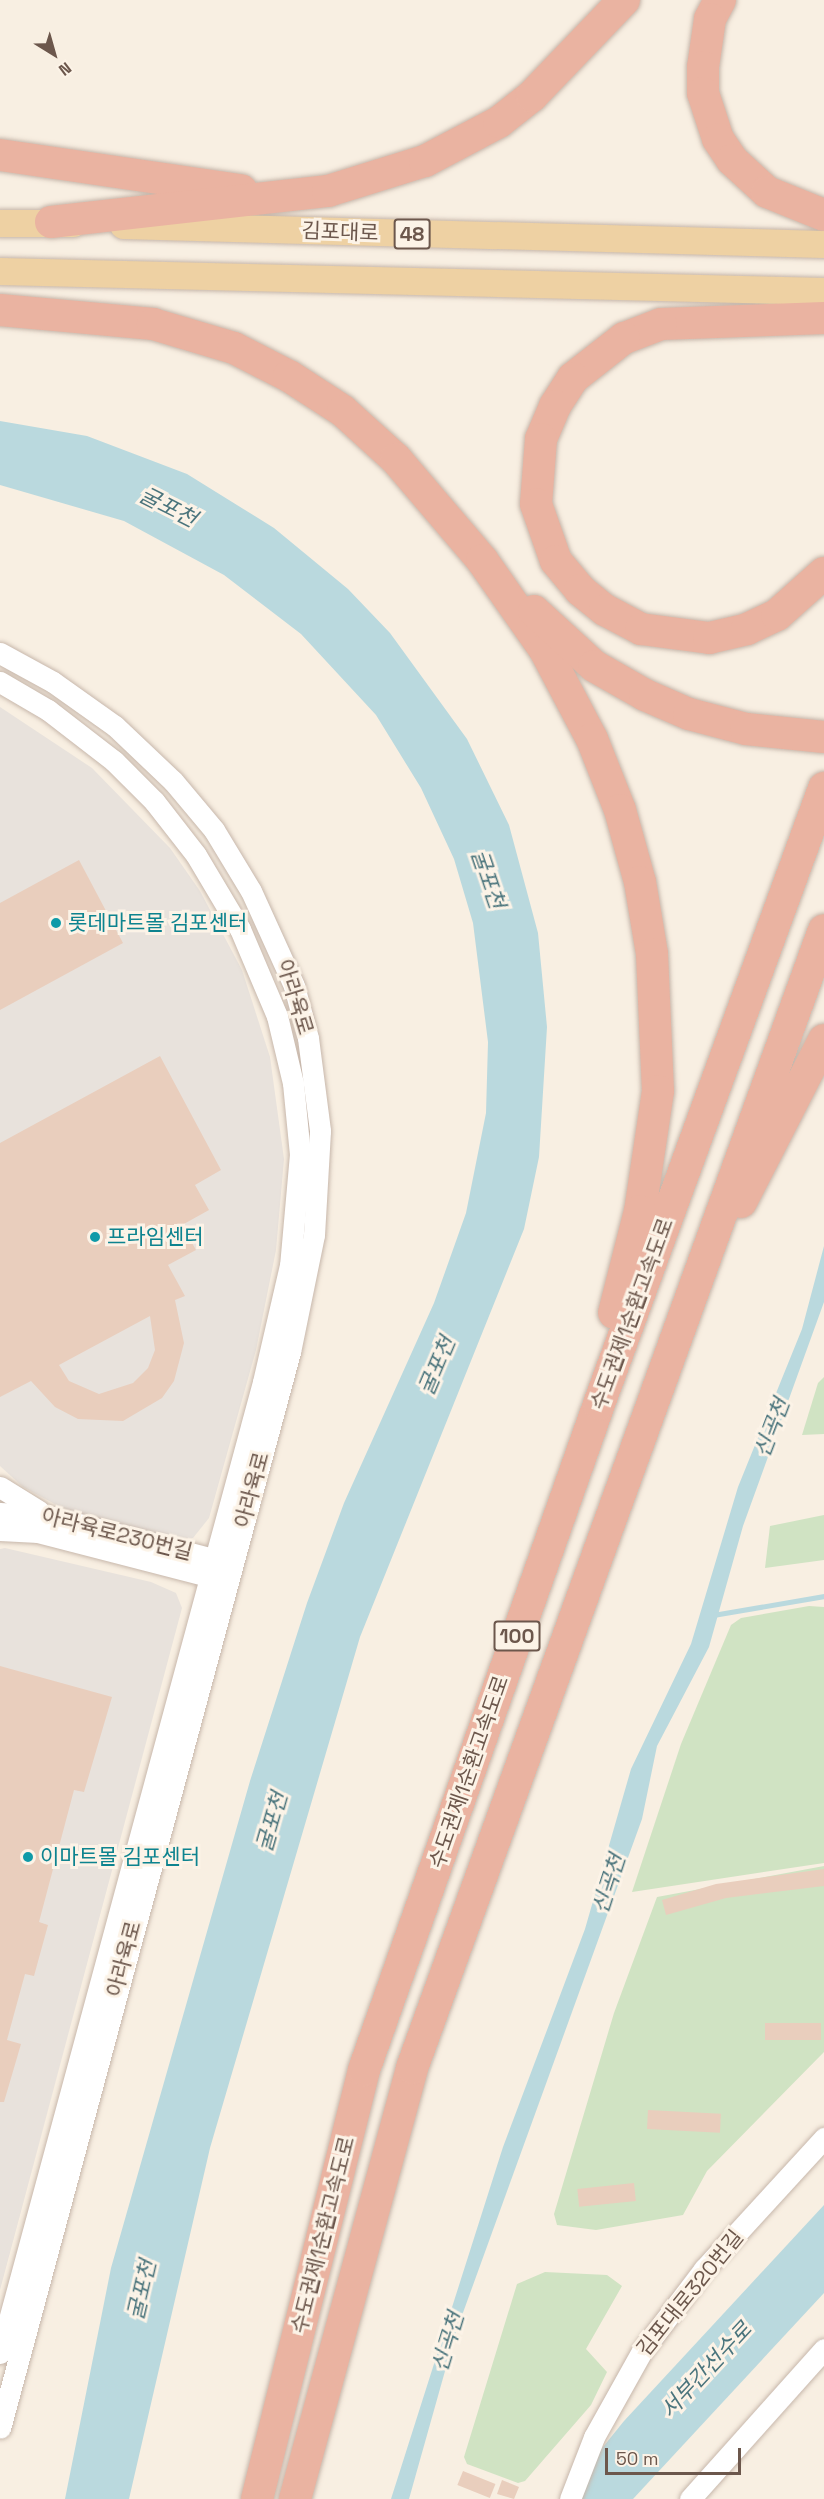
<!DOCTYPE html>
<meta charset="utf-8">
<style>
body{margin:0}
#map{position:relative;width:824px;height:2499px;overflow:hidden;background:#f8efe2;font-family:"Space Grotesk","Noto Sans KR",sans-serif}
div>[style]{position:absolute}
[style*='--x']{left:calc(var(--x)*1px);top:calc(var(--y)*1px);width:calc(var(--w)*1px);rotate:calc(var(--a)*1deg)}
.industrial>*{inset:0;background:#e8e2dc}
.green>*{inset:0;background:#d0e3c3}
.water>*{inset:0;background:#bad9de}
.stream>*{height:5px;margin:-2.5px;padding:0 2.5px;transform-origin:2.5px;border-radius:2.5px;background:#bad9de}
.building>*{inset:0;background:#e9cebd;transform-origin:0 0}
.roads{filter:drop-shadow(0 0 2px #c7b7ab) drop-shadow(0 0 2px #c7b7ab)}
.minor>*{height:21px;margin:-10.5px;padding:0 10.5px;transform-origin:10.5px;border-radius:10.5px;background:#fff}
.major>*{height:27px;margin:-13.5px;padding:0 13.5px;transform-origin:13.5px;border-radius:13.5px;background:#eed1a3}
.highway>*{height:32px;margin:-16px;padding:0 16px;transform-origin:16px;border-radius:16px;background:#eab3a1}
.dots>*{width:16px;height:16px;translate:-50% -50%;box-sizing:border-box;border:3px solid #fcf3e7;border-radius:50%}
span{translate:-50% -50%;white-space:nowrap;text-align:center;line-height:1.15;-webkit-text-stroke:6px #fcf3e7;paint-order:stroke}
.shield-label span{padding:2px 4px;background:#fcf3e7;border:2px solid;border-radius:4px;-webkit-text-stroke-width:0}
.shield-label{font-size:20px;color:#6c574c;font-weight:700}
.street-label{font-size:21px;color:#6c574c}
.culture-label{font-size:21px;color:#0d838f}
.left{translate:0 -50%;text-align:left}
.water-label{font-size:22px;color:#4a747c;font-style:italic}
.north{position:absolute;left:24px;top:24px;width:60px;height:60px;-webkit-text-stroke:4px #fcf3e7;paint-order:stroke;rotate:143deg;font-size:16px;font-weight:700;line-height:24px;text-align:center;color:#6c574c}
.north::after{content:'';display:block;margin:auto;width:21px;height:27px;background:#6c574c;clip-path:polygon(50% 0,100% 100%,50% 72%,0 100%)}
.scale{position:absolute;left:605px;top:2448px;width:136px;height:27px;box-sizing:border-box;border:3px solid #6c574c;border-top:0;padding-left:8px;font-size:18px;line-height:21px;white-space:nowrap;color:#6c574c;-webkit-text-stroke:4px #fcf3e7;paint-order:stroke}
</style>
<div id="map">
<div class="industrial">
<div style="clip-path:polygon(0 707px,92px 768px,170px 848px,200px 891px,242px 970px,270px 1057px,284px 1159px,276px 1250px,256px 1350px,209px 1518px,193px 1538px,176px 1539px,66px 1510px,23px 1487px,0 1466px)"></div>
<div style="clip-path:polygon(5px 1548px,151px 1582px,176px 1593px,182px 1608px,0 2290px,0 1549px)"></div>
</div>
<div class="green">
<div style="clip-path:polygon(824px 1377px,824px 1434px,802px 1435px,818px 1383px)"></div>
<div style="clip-path:polygon(824px 1515px,824px 1560px,765px 1568px,770px 1526px)"></div>
<div style="clip-path:polygon(809px 1606px,824px 1607px,824px 1863px,632px 1892px,681px 1744px,731px 1625px,741px 1618px)"></div>
<div style="clip-path:polygon(824px 1866px,824px 2052px,707px 2171px,683px 2215px,596px 2230px,557px 2225px,554px 2214px,614px 2013px,657px 1897px)"></div>
<div style="clip-path:polygon(545px 2272px,607px 2275px,622px 2286px,586px 2349px,607px 2372px,591px 2405px,525px 2481px,518px 2483px,467px 2464px,464px 2457px,517px 2284px)"></div>
</div>
<div class="water">
<div style="clip-path:polygon(0 421px,87px 436px,187px 474px,274px 528px,348px 589px,390px 633px,467px 739px,509px 825px,538px 933px,547px 1027px,539px 1157px,524px 1229px,360px 1637px,210px 2148px,129px 2499px,65px 2499px,111px 2268px,250px 1781px,307px 1603px,344px 1503px,434px 1303px,466px 1213px,486px 1113px,488px 1042px,473px 923px,454px 859px,421px 788px,376px 715px,301px 634px,224px 575px,124px 521px,0 485px)"></div>
<div style="clip-path:polygon(824px 1246px,824px 1302px,743px 1526px,709px 1647px,657px 1746px,642px 1819px,456px 2332px,409px 2499px,391px 2499px,503px 2147px,585px 1929px,631px 1769px,691px 1644px,738px 1487px,802px 1329px)"></div>
<div style="clip-path:polygon(824px 2205px,824px 2293px,633px 2499px,561px 2499px,624px 2421px)"></div>
</div>
<div class="stream">
<div style="--x:713;--y:1615;--w:113;--a:-9.7"></div>
</div>
<div class="building">
<div style="clip-path:polygon(79px 860px,123px 943px,0 1010px,0 903px)"></div>
<div style="clip-path:polygon(evenodd,160px 1056px,221px 1170px,195px 1185px,209px 1210px,182px 1225px,196px 1250px,168px 1265px,185px 1296px,175px 1300px,184px 1343px,174px 1381px,162px 1398px,123px 1421px,78px 1419px,55px 1407px,31px 1381px,0 1397px,0 1143px,160px 1056px,150px 1316px,155px 1350px,148px 1368px,133px 1383px,99px 1394px,69px 1381px,59px 1365px,150px 1316px)"></div>
<div style="clip-path:polygon(0 1666px,112px 1697px,84px 1792px,74px 1790px,39px 1922px,48px 1925px,34px 1976px,25px 1974px,7px 2040px,21px 2044px,4px 2102px,0 2102px)"></div>
<div style="clip-path:polygon(824px 1869px,824px 1886px,726px 1898px,666px 1915px,662px 1900px,716px 1884px)"></div>
<div style="left:765px;top:2023px;width:56px;height:17px"></div>
<div style="left:648px;top:2110px;width:73px;height:19px;rotate:3deg"></div>
<div style="left:634px;top:2183px;width:18px;height:57px;rotate:84deg"></div>
<div style="left:463px;top:2471px;width:35px;height:15px;rotate:22deg"></div>
<div style="clip-path:polygon(502px 2480px,519px 2487px,514px 2499px,497px 2494px)"></div>
</div>
<div class="roads">
<div class="minor">
<div style="--x:0;--y:653;--w:60;--a:28.7"></div>
<div style="--x:53;--y:682;--w:76;--a:35.4"></div>
<div style="--x:115;--y:726;--w:80;--a:43.5"></div>
<div style="--x:173;--y:781;--w:64;--a:50.1"></div>
<div style="--x:214;--y:830;--w:71;--a:58.8"></div>
<div style="--x:251;--y:891;--w:104;--a:65.6"></div>
<div style="--x:294;--y:986;--w:54;--a:74.9"></div>
<div style="--x:308;--y:1038;--w:94;--a:82.6"></div>
<div style="--x:320;--y:1131;--w:104;--a:93.3"></div>
<div style="--x:314;--y:1235;--w:119;--a:101.6"></div>
<div style="--x:290;--y:1352;--w:1114;--a:105.08"></div>
<div style="--x:0;--y:682;--w:56;--a:30.3"></div>
<div style="--x:48;--y:710;--w:83;--a:37.7"></div>
<div style="--x:114;--y:761;--w:57;--a:45"></div>
<div style="--x:154;--y:801;--w:68;--a:52.1"></div>
<div style="--x:196;--y:855;--w:86;--a:59.3"></div>
<div style="--x:240;--y:929;--w:95;--a:67"></div>
<div style="--x:277;--y:1016;--w:69;--a:76.6"></div>
<div style="--x:293;--y:1083;--w:71;--a:84.4"></div>
<div style="--x:300;--y:1154;--w:111;--a:95.1"></div>
<div style="--x:290;--y:1265;--w:120;--a:103"></div>
<div style="--x:263;--y:1382;--w:1006;--a:105.16"></div>
<div style="--x:0;--y:1487;--w:46;--a:31.6"></div>
<div style="--x:0;--y:1513;--w:48;--a:3.6"></div>
<div style="--x:48;--y:1516;--w:187;--a:14.6"></div>
<div style="--x:0;--y:1530;--w:38;--a:3"></div>
<div style="--x:38;--y:1532;--w:192;--a:14.5"></div>
<div style="--x:570;--y:2499;--w:66;--a:-68.8"></div>
<div style="--x:594;--y:2437;--w:98;--a:-60.8"></div>
<div style="--x:642;--y:2351;--w:103;--a:-52.9"></div>
<div style="--x:704;--y:2269;--w:178;--a:-47.5"></div>
<div style="--x:690;--y:2499;--w:201;--a:-48.2"></div>
</div>
<div class="major">
<div style="--x:0;--y:223;--w:73;--a:0"></div>
<div style="--x:123;--y:225;--w:701;--a:1.55"></div>
<div style="--x:0;--y:271;--w:824;--a:1.39"></div>
</div>
<div class="highway">
<div style="--x:720;--y:0;--w:21;--a:118"></div>
<div style="--x:710;--y:19;--w:49;--a:98.3"></div>
<div style="--x:703;--y:67;--w:26;--a:90"></div>
<div style="--x:703;--y:93;--w:48;--a:71.9"></div>
<div style="--x:718;--y:139;--w:25;--a:56"></div>
<div style="--x:732;--y:160;--w:47;--a:42.4"></div>
<div style="--x:767;--y:192;--w:61;--a:22"></div>
<div style="--x:0;--y:155;--w:244;--a:8.3"></div>
<div style="--x:51;--y:222;--w:279;--a:-6.4"></div>
<div style="--x:328;--y:191;--w:102;--a:-17.2"></div>
<div style="--x:425;--y:161;--w:84;--a:-27.8"></div>
<div style="--x:499;--y:122;--w:42;--a:-38.2"></div>
<div style="--x:532;--y:96;--w:133;--a:-46.2"></div>
<div style="--x:0;--y:310;--w:154;--a:5.2"></div>
<div style="--x:153;--y:324;--w:84;--a:16.5"></div>
<div style="--x:234;--y:348;--w:62;--a:27"></div>
<div style="--x:289;--y:376;--w:64;--a:32.9"></div>
<div style="--x:343;--y:411;--w:72;--a:42.2"></div>
<div style="--x:396;--y:459;--w:133;--a:49.6"></div>
<div style="--x:482;--y:560;--w:110;--a:55"></div>
<div style="--x:545;--y:650;--w:101;--a:62.2"></div>
<div style="--x:592;--y:739;--w:76;--a:68.5"></div>
<div style="--x:620;--y:810;--w:75;--a:74.5"></div>
<div style="--x:640;--y:882;--w:73;--a:80.5"></div>
<div style="--x:652;--y:954;--w:137;--a:87.5"></div>
<div style="--x:658;--y:1091;--w:121;--a:98.5"></div>
<div style="--x:640;--y:1211;--w:105;--a:104.3"></div>
<div style="--x:824;--y:318;--w:163;--a:177.9"></div>
<div style="--x:661;--y:324;--w:40;--a:159"></div>
<div style="--x:624;--y:338;--w:65;--a:141.9"></div>
<div style="--x:573;--y:378;--w:33;--a:123"></div>
<div style="--x:555;--y:406;--w:36;--a:113"></div>
<div style="--x:541;--y:439;--w:65;--a:94.4"></div>
<div style="--x:536;--y:504;--w:60;--a:70.7"></div>
<div style="--x:556;--y:561;--w:38;--a:50"></div>
<div style="--x:580;--y:590;--w:32;--a:39"></div>
<div style="--x:605;--y:610;--w:41;--a:27.8"></div>
<div style="--x:641;--y:629;--w:69;--a:7.5"></div>
<div style="--x:709;--y:638;--w:39;--a:-13"></div>
<div style="--x:747;--y:629;--w:33;--a:-25"></div>
<div style="--x:777;--y:615;--w:63;--a:-41.8"></div>
<div style="--x:534;--y:611;--w:81;--a:42.5"></div>
<div style="--x:594;--y:666;--w:59;--a:29.6"></div>
<div style="--x:645;--y:695;--w:48;--a:23.4"></div>
<div style="--x:689;--y:714;--w:59;--a:14.7"></div>
<div style="--x:746;--y:729;--w:78;--a:5.9"></div>
<div style="--x:741;--y:1202;--w:182;--a:-62.9"></div>
<div style="--x:257;--y:2499;--w:442;--a:-76"></div>
<div style="--x:364;--y:2070;--w:706;--a:-70.56"></div>
<div style="--x:599;--y:1404;--w:656;--a:-69.93"></div>
<div style="--x:295;--y:2499;--w:447;--a:-74.8"></div>
<div style="--x:412;--y:2068;--w:1210;--a:-70.1"></div>
</div>
</div>
<div class="dots">
<div style="left:56px;top:923px;background:#0f9aa8"></div>
<div style="left:95px;top:1237px;background:#0f9aa8"></div>
<div style="left:28px;top:1857px;background:#0f9aa8"></div>
</div>
<div class="shield-label">
<span style="left:412px;top:234px">48</span>
<span style="left:517px;top:1636px">100</span>
</div>
<div class="street-label">
<span style="left:340px;top:232px;rotate:2deg">김포대로</span>
<span style="left:295px;top:997px;rotate:73deg">아라육로</span>
<span style="left:632px;top:1314px;rotate:-70deg">수도권제1순환고속도로</span>
<span style="left:252px;top:1490px;rotate:-75deg">아라육로</span>
<span style="left:117px;top:1534px;rotate:14deg">아라육로230번길</span>
<span style="left:469px;top:1772px;rotate:-71deg">수도권제1순환고속도로</span>
<span style="left:124px;top:1959px;rotate:-75deg">아라육로</span>
<span style="left:323px;top:2235px;rotate:-76deg">수도권제1순환고속도로</span>
<span style="left:690px;top:2293px;rotate:-51deg">김포대로320번길</span>
</div>
<div class="culture-label">
<span class="left" style="left:68px;top:923px">롯데마트몰 김포센터</span>
<span class="left" style="left:107px;top:1237px">프라임센터</span>
<span class="left" style="left:40px;top:1857px">이마트몰 김포센터</span>
</div>
<div class="water-label">
<span style="left:168px;top:507px;rotate:27deg">굴포천</span>
<span style="left:488px;top:879px;rotate:71deg">굴포천</span>
<span style="left:437px;top:1366px;rotate:-67deg">굴포천</span>
<span style="left:772px;top:1428px;rotate:-69deg">신곡천</span>
<span style="left:272px;top:1822px;rotate:-74deg">굴포천</span>
<span style="left:609px;top:1884px;rotate:-72deg">신곡천</span>
<span style="left:142px;top:2290px;rotate:-77deg">굴포천</span>
<span style="left:448px;top:2342px;rotate:-73deg">신곡천</span>
<span style="left:706px;top:2370px;rotate:-47deg">서부간선수로</span>
</div>
<div class="north">N</div>
<div class="scale">50 m</div>
</div>
